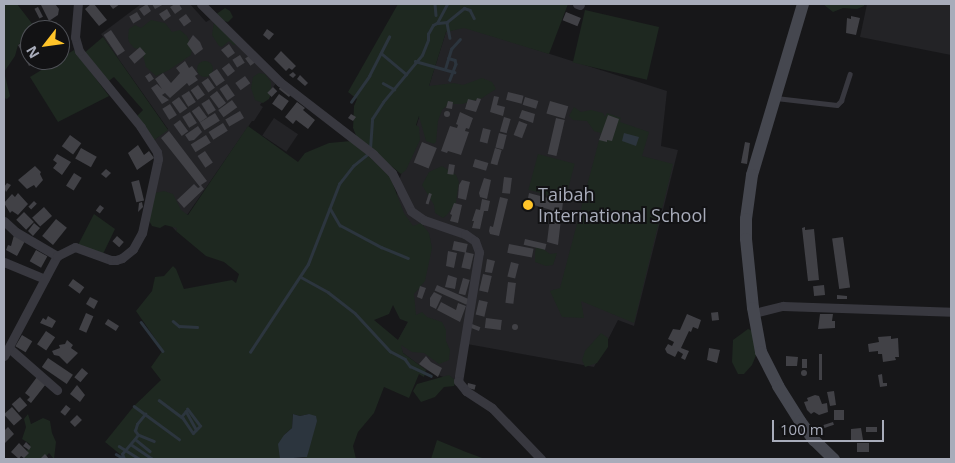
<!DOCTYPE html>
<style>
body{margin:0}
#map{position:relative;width:955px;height:463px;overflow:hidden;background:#171719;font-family:"Open Sans",sans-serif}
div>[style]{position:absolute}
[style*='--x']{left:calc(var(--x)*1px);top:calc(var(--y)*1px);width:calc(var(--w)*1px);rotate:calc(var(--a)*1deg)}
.built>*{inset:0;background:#232326;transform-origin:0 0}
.green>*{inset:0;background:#1e2820;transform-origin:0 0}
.round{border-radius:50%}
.water>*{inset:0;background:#2c353e}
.stream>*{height:2.5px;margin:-1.25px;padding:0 1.25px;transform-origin:1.25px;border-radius:1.25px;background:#2c353e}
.building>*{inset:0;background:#414146;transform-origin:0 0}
.lane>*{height:4.5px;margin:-2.25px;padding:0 2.25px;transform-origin:2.25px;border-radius:2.25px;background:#38383f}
.street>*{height:9px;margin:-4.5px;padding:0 4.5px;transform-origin:4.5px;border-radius:4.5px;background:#38383f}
.secondary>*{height:12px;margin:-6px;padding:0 6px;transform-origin:6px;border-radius:6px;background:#45474f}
.dots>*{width:14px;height:14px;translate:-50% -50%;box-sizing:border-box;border:2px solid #121214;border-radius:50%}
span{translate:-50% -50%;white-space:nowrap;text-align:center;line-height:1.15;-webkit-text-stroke:4px #121214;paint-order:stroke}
.poi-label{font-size:18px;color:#a8acba}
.left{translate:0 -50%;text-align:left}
.frame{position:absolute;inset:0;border:5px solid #a8acba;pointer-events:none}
.north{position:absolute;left:20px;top:20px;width:50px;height:50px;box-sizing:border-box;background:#121214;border:1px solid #4e5056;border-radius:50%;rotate:240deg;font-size:14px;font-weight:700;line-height:20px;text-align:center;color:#a8acba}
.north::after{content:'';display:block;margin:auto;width:18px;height:22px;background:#ffc429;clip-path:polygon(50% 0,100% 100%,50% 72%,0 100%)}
.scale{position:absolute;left:772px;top:420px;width:112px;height:22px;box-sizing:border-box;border:2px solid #a8acba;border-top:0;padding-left:6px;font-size:15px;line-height:18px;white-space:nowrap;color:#a8acba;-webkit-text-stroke:4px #121214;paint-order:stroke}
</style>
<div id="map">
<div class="built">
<div style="clip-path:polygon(141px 4px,190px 4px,206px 22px,211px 19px,277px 82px,260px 105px,263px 107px,254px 121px,252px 121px,176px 231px,150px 203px,162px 158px,153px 141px,168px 129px,101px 34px)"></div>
<div style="clip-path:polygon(867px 4px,951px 4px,951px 55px,860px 37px)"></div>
<div style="clip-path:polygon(464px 27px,667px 91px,661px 146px,678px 150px,634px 326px,618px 320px,594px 367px,467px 344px,453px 381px,426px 370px,403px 353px,398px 340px,408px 322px,397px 195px,400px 178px,446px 32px)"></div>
<div style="left:274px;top:118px;width:29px;height:21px;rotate:34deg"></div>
</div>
<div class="green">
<div style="clip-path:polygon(4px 4px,17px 4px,37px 30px,30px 30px,30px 35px,18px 45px,15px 56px,4px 72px,10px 96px,7px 99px,4px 98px)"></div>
<div style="clip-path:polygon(398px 4px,568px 4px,549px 54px,464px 28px,446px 32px,429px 86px,454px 83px,463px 85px,482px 78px,492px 82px,496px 89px,482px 98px,462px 104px,449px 104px,442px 110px,438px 121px,436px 142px,434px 144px,426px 141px,419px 116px,416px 125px,419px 127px,420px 140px,406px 170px,401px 174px,357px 138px,353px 128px,354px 106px,357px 99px,348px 92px)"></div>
<div style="clip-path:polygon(823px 4px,864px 4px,864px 6px,857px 9px,843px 8px,833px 12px)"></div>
<div style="clip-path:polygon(225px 8px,230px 11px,233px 17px,228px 22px,220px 20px,236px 45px,233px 45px,229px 41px,222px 47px,219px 46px,212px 35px,215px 15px)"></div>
<div style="left:585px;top:10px;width:76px;height:54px;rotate:13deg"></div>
<div style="clip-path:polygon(151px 20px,165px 23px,172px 32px,180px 30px,187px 36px,192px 48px,191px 55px,169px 70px,156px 76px,146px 67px,143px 55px,144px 50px,134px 48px,129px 42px,128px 37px,129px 29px,135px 25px,141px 28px)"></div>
<div style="clip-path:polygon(103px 37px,168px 130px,153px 141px,136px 117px,143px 110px,114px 77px,106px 83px,83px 54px)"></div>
<div style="clip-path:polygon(74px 50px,109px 96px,58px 122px,30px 77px)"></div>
<div class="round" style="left:197px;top:61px;width:16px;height:16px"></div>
<div style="clip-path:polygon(259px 73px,265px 74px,271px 82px,271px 94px,269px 99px,263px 103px,255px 100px,251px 88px,253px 77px)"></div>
<div style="clip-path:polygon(574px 107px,581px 112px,591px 110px,603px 113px,605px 117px,607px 113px,621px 118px,620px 122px,649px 132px,642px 156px,673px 164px,634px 323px,581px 301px,584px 318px,562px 317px,550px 291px,560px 288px,601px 133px,594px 131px,587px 121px,573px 120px,569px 116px)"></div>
<div style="clip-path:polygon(evenodd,248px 126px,298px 162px,305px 153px,329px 143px,351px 141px,389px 174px,404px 213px,413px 226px,421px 223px,429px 233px,432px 248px,425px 281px,414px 294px,416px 315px,422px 312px,427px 317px,442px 322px,446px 330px,446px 341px,450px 350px,449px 360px,439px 364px,424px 353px,412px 352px,401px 345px,403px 353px,426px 370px,424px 377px,419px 374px,409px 398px,384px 387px,374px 413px,358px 432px,353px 446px,356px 459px,296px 459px,307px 457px,309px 414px,300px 416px,293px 414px,292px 428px,284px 435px,280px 459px,126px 459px,105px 442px,134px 406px,161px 380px,151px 367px,163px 350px,136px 311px,152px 291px,155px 277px,164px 276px,173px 266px,176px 269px,184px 289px,232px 280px,236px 283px,239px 274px,224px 262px,206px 256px,176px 231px,177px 228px,165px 225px,160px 228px,152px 226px,147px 217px,155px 193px,164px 191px,173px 194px,181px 210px,188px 215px,248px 126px,393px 305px,400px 319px,408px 322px,398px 340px,374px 320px,389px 314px,393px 305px)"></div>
<div style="left:538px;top:154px;width:38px;height:37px;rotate:15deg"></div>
<div style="clip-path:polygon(442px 166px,456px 175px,459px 182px,456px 202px,447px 215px,443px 218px,435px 213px,434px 205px,422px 185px,429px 172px)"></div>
<div style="clip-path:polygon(94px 214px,115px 229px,103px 254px,78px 245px)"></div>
<div style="clip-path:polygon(539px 246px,550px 254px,557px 253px,553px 265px,546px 266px,535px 262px,535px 253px,536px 247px)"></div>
<div style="clip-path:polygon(748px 329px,753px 331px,757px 353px,752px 365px,744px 374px,738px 374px,732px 362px,733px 340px)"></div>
<div style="clip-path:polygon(601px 333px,608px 338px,608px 347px,597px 363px,585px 367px,582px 360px,585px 351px)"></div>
<div style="clip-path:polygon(449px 375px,456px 381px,454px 386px,444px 387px,435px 397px,421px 402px,413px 391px,417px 384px)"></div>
<div style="clip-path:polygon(28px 414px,31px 424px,43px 418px,50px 421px,52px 433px,56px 442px,54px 459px,49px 453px,44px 459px,23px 459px,30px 444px,22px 439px,26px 427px,24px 419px)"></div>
<div style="clip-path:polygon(437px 440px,466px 452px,485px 459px,431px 459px)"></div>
</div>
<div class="water">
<div style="clip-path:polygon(624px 133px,639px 137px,636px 146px,622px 141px)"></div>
<div style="clip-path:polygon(293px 414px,300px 416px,309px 414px,316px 416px,317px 421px,307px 457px,280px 459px,278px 444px,284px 435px,292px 428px)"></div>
</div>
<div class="stream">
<div style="--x:435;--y:4;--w:11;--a:85"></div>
<div style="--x:438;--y:23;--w:9;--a:-6"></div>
<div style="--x:447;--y:22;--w:22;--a:-39"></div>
<div style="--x:464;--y:8;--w:6;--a:18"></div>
<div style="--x:470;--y:10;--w:9;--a:63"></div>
<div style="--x:447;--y:23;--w:15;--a:79"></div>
<div style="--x:381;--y:53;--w:33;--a:40"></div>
<div style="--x:448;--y:58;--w:7;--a:16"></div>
<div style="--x:455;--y:60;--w:4;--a:76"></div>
<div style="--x:456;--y:64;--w:17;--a:111"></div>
<div style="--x:415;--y:61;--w:41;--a:15.8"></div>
<div style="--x:445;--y:69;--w:21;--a:-73"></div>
<div style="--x:451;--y:49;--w:13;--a:-48"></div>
<div style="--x:383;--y:83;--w:13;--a:29"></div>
<div style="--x:351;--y:102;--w:32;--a:-55"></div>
<div style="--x:369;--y:76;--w:44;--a:-62.9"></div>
<div style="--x:370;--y:149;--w:30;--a:-86"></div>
<div style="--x:372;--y:119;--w:20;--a:-57"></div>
<div style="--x:383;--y:102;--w:61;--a:-50.3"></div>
<div style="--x:422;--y:55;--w:16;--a:-68"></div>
<div style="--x:428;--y:40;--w:6;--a:-90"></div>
<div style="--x:428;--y:34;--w:10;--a:-61"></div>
<div style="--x:433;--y:25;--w:4;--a:-27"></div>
<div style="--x:437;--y:23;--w:21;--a:-62"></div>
<div style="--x:330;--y:208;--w:20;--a:60"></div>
<div style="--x:340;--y:225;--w:47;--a:28.2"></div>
<div style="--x:381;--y:247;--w:29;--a:22"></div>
<div style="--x:301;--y:277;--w:31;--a:29"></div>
<div style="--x:328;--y:292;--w:34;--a:38"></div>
<div style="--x:355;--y:313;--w:52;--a:47.4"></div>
<div style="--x:390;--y:351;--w:17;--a:28"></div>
<div style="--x:405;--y:359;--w:9;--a:54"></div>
<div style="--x:410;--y:366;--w:23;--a:25"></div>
<div style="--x:173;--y:321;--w:8;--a:40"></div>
<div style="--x:179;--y:326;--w:18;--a:3"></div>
<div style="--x:141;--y:322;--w:36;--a:53"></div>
<div style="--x:250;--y:352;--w:105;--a:-56.6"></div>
<div style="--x:308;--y:264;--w:86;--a:-68.8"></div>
<div style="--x:339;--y:184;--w:23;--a:-52"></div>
<div style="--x:353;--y:166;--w:19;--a:-39"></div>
<div style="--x:159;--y:400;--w:30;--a:37"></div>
<div style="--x:183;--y:418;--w:18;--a:56"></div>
<div style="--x:193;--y:433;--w:10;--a:-45"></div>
<div style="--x:200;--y:426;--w:21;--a:-127"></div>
<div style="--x:134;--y:406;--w:56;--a:36.3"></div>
<div style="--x:181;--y:417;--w:8;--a:-50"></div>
<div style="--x:186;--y:411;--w:21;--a:61"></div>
<div style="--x:139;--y:435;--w:16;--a:22"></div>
<div style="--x:135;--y:439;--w:19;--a:39"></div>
<div style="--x:132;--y:445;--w:25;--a:34"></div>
<div style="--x:119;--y:446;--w:25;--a:32"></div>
<div style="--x:116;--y:454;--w:8;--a:30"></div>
<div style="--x:124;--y:459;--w:5;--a:-112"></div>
<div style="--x:122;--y:454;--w:25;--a:-50"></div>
<div style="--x:138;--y:435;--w:5;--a:-127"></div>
<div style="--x:135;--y:431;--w:7;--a:-74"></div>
<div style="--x:137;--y:424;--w:13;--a:-51"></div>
</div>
<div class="building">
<div style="clip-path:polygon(43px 4px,55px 4px,59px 9px,58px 15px,49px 21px,41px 5px)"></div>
<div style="clip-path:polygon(91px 4px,94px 4px,107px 20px,99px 26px,85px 9px)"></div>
<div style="clip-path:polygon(109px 4px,120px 4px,113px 9px)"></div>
<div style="clip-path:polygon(147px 4px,151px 11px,144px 16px,139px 9px)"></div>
<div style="clip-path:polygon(152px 4px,164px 4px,155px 9px)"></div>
<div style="clip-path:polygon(175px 4px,179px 4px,182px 9px,175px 14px,170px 7px)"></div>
<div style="left:38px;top:7px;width:11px;height:4px;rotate:63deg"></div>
<div style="clip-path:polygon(167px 9px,171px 16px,164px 21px,159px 14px)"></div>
<div style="left:137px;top:12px;width:8px;height:9px;rotate:60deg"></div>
<div style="left:566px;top:12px;width:16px;height:9px;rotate:22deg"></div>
<div style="left:186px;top:14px;width:9px;height:9px;rotate:54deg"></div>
<div style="clip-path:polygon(851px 16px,860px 18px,856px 35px,846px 33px,847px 18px,851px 19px)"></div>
<div style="clip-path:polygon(46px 20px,49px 26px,44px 29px,41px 22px)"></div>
<div style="clip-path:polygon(56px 22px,63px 33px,60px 34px,60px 30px,52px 30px,49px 25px)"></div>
<div style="clip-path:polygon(267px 29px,274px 34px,269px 40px,263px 35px)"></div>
<div style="left:111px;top:30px;width:25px;height:9px;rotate:56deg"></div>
<div style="clip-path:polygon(193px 35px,200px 42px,203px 49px,195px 55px,187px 44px)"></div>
<div style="clip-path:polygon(30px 38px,30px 60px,41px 60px,29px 66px,18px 45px)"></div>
<div style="clip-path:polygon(229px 44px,235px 53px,228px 58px,221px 50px)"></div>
<div style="left:140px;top:47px;width:9px;height:15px;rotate:49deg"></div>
<div style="clip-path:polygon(281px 51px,296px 66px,292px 70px,289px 68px,286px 71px,274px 59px)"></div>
<div style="left:240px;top:55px;width:9px;height:9px;rotate:58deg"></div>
<div style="left:250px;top:55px;width:9px;height:6px;rotate:54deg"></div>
<div style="clip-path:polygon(185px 61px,189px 68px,192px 66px,198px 74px,195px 76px,198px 80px,189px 86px,187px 83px,170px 98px,165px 93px,162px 95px,169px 100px,162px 104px,151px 88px,157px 84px,162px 89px,155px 79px,163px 73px,171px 83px,180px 73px,176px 68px)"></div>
<div style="left:229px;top:63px;width:10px;height:9px;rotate:53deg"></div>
<div style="left:217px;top:69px;width:14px;height:10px;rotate:56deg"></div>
<div style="clip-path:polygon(293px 72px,296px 75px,293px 78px,289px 75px)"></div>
<div style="left:150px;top:73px;width:7px;height:6px;rotate:56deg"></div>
<div style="clip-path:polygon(300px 75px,308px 83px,305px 86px,297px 79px)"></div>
<div style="left:245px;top:76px;width:9px;height:12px;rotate:54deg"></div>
<div style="left:208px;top:78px;width:12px;height:8px;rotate:55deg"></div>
<div style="left:227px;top:84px;width:14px;height:9px;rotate:56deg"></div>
<div style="left:198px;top:85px;width:12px;height:9px;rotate:55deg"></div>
<div style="left:282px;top:85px;width:13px;height:5px;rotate:39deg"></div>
<div style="left:273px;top:87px;width:6px;height:8px;rotate:45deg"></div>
<div style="left:189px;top:91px;width:13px;height:9px;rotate:58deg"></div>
<div style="left:217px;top:91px;width:15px;height:9px;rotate:53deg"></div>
<div style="left:508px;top:92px;width:16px;height:8px;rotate:14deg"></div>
<div style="left:279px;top:94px;width:12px;height:12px;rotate:35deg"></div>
<div style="clip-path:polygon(494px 96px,499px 97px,497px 105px,505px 107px,503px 116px,490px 112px)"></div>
<div style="left:179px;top:97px;width:14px;height:9px;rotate:54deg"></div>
<div style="left:525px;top:97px;width:14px;height:8px;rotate:17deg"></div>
<div style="clip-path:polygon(477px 98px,481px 99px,476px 112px,465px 109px,468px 99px,476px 101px)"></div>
<div style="left:209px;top:99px;width:13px;height:9px;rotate:58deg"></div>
<div style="left:232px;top:100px;width:9px;height:17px;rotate:54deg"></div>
<div style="clip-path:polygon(448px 101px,453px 102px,452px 109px,446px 108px)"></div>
<div style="left:550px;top:101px;width:19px;height:13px;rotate:16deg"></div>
<div style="clip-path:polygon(297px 102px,305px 108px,303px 110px,315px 120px,308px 129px,296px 120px,293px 124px,285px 117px)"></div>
<div style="left:170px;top:104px;width:13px;height:9px;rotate:58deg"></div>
<div style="left:199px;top:106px;width:14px;height:9px;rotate:54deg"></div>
<div style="clip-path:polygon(522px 110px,535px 114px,533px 123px,519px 118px)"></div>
<div class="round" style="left:444px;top:111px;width:6px;height:6px"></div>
<div style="left:240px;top:111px;width:8px;height:17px;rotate:60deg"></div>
<div style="left:190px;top:112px;width:13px;height:9px;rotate:58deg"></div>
<div style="clip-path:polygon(460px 112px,473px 118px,469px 129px,466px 128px,465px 131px,469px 132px,461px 155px,448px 151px,447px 153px,441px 151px,450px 126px,457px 128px,458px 125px,456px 124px)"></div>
<div style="left:215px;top:113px;width:9px;height:18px;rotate:58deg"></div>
<div style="clip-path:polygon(351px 114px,356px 117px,353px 121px,348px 118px)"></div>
<div style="clip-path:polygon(608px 115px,619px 119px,612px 141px,607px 140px,607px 142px,599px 140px)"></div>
<div style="left:504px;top:117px;width:7px;height:15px;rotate:16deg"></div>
<div style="left:556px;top:118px;width:9px;height:37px;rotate:13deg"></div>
<div style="left:180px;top:120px;width:14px;height:8px;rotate:54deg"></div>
<div style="left:519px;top:121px;width:9px;height:15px;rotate:21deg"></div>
<div style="left:223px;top:123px;width:9px;height:17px;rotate:58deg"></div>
<div style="clip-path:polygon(198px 126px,202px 132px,194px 140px,189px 141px,185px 135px)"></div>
<div style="left:483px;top:128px;width:8px;height:14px;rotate:14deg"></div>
<div style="clip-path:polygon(169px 131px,207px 181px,201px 185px,204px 189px,184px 208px,177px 200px,194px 184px,198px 188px,200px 187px,161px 138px)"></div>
<div style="left:499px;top:133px;width:8px;height:15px;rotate:14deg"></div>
<div style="left:70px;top:135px;width:14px;height:14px;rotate:36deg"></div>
<div style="left:206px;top:135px;width:9px;height:18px;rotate:58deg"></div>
<div style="left:422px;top:142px;width:16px;height:22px;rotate:22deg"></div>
<div style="clip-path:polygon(745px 142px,750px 143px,747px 164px,741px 163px)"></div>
<div style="clip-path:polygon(138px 145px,144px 155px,149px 151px,154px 158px,137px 170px,128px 153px)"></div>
<div style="left:81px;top:148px;width:18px;height:12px;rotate:29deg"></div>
<div style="left:495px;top:148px;width:7px;height:16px;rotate:16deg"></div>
<div style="left:205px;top:151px;width:14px;height:9px;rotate:56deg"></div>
<div style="clip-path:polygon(57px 154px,71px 162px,62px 175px,53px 168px,57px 163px,53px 160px)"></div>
<div style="left:475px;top:159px;width:14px;height:8px;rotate:17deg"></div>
<div style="left:449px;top:164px;width:6px;height:10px;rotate:9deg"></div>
<div style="clip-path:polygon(35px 166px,41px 172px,40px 174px,43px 180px,36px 188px,34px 185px,27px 189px,18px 180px)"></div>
<div style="clip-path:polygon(106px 169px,111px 173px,106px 178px,101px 174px)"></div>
<div style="left:74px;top:173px;width:9px;height:15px;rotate:32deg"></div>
<div style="left:504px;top:177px;width:8px;height:16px;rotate:7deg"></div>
<div style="clip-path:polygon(484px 178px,491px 180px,487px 199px,480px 197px,479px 193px)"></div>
<div style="left:139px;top:180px;width:21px;height:8px;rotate:76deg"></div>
<div style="clip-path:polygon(462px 180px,470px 182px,466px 200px,458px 198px,459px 185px)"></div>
<div style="clip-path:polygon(7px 183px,11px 185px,6px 192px,4px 187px)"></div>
<div style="clip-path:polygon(18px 193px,28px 204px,18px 215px,12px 211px,10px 213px,4px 203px,12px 194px,15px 197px)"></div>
<div style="left:429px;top:193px;width:3px;height:11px;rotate:18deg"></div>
<div style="clip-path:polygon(529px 193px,563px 202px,558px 245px,547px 242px,551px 210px,527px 203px)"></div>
<div style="clip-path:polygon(500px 197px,508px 199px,499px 236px,490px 234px,489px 231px,490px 226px,493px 227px)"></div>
<div style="clip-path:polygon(482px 199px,490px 201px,488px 211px,484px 211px,480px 229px,472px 228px,474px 221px,472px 221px,476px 209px,480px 210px)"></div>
<div style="left:34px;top:201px;width:4px;height:8px;rotate:45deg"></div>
<div style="clip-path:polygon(142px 202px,143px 207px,138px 212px,139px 203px)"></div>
<div style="clip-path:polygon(454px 203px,462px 205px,458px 223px,450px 221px,452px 215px,450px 214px)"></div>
<div style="left:100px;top:205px;width:5px;height:7px;rotate:37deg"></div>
<div style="left:44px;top:207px;width:12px;height:16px;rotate:48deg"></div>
<div style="left:24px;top:212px;width:14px;height:11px;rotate:45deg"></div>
<div style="left:56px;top:219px;width:14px;height:22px;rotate:39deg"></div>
<div style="clip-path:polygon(34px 223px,40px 228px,33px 236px,28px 231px)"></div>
<div style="clip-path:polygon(805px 227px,805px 230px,814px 229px,819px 280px,808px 281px,802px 228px)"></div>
<div style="clip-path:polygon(14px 235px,25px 241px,17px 256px,6px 250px,8px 245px,11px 246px)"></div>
<div style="left:117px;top:236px;width:9px;height:7px;rotate:41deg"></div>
<div style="left:843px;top:237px;width:51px;height:11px;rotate:82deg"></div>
<div style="left:525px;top:239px;width:22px;height:6px;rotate:13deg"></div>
<div style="left:454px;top:241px;width:14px;height:9px;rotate:12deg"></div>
<div style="left:509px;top:244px;width:25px;height:9px;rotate:11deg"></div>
<div style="left:36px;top:250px;width:13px;height:13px;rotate:29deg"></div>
<div style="clip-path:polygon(448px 251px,457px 253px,454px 268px,446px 266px)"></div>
<div style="left:465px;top:252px;width:9px;height:16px;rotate:13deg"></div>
<div style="clip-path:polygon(487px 259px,495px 261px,492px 273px,485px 272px)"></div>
<div style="left:511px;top:262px;width:8px;height:15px;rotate:14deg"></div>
<div style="left:483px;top:274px;width:9px;height:17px;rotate:13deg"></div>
<div style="clip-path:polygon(448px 275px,457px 278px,455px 289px,445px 287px)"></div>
<div style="left:463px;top:278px;width:7px;height:16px;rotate:16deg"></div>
<div style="left:73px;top:279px;width:14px;height:8px;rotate:36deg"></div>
<div style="left:508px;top:282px;width:8px;height:21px;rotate:7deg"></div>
<div style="left:437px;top:285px;width:35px;height:6px;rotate:24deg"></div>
<div style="left:824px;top:285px;width:10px;height:11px;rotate:84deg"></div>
<div style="clip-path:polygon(420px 286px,426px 288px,422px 299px,417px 297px)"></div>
<div style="clip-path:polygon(434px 292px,442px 296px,436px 309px,430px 306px,430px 298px)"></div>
<div style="clip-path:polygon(837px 295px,847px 296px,847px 299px,837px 299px)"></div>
<div style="clip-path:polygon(90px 297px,98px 301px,94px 309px,86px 304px)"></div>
<div style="left:479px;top:300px;width:9px;height:15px;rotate:13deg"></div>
<div style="clip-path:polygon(441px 302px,456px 310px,458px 303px,466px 306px,460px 322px,437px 310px)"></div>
<div style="left:718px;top:312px;width:8px;height:7px;rotate:83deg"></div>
<div style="left:86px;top:313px;width:8px;height:18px;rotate:23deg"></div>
<div style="clip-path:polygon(687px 314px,701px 320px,698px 329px,693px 327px,691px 332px,689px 331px,681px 348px,689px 351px,685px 360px,681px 358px,683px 354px,678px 351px,675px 357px,667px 353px,665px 349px,668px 344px,672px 346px,674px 342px,668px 339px,673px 329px,680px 330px)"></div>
<div style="clip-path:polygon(820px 314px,833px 314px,832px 321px,835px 321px,835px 328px,818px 329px)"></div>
<div style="clip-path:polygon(48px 316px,56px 321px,52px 328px,40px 323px,43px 318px,46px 320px)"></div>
<div style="left:486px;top:318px;width:16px;height:10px;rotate:7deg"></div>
<div style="left:108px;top:319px;width:13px;height:6px;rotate:32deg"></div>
<div class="round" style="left:512px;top:324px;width:6px;height:6px"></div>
<div style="left:472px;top:324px;width:9px;height:4px;rotate:21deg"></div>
<div style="left:46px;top:331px;width:11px;height:16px;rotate:34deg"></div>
<div style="left:22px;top:335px;width:12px;height:13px;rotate:31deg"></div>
<div style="clip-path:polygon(891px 336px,891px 339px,898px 338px,899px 357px,895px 357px,896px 360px,883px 362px,882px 354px,878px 354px,878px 351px,869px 352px,868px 344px,879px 342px,878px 337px)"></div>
<div style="clip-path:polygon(67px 340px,73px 345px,71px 348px,78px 353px,67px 364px,59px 356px,54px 355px,52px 351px,60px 348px,59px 345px,65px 344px)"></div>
<div style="clip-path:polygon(709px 348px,720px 350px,717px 363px,707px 360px)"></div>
<div style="left:819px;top:354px;width:3px;height:26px"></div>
<div style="clip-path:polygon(426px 356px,431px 362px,442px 368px,438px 377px,419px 364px)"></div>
<div style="clip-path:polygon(786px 356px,798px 357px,797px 366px,786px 366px)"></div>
<div style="left:48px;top:358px;width:30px;height:11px;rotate:34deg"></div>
<div style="left:802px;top:359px;width:5px;height:9px"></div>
<div style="left:82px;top:368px;width:8px;height:12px;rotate:40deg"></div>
<div class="round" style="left:801px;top:370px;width:6px;height:6px"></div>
<div style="clip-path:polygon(882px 374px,883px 383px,887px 383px,887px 386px,880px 387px,878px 375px)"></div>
<div style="clip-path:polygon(37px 377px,46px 384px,31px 403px,27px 400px,30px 397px,25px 393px)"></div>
<div style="left:468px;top:383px;width:8px;height:5px;rotate:14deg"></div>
<div style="clip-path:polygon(77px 385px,85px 395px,80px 402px,70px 394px)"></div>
<div style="clip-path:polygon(834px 391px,836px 405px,830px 406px,827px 392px)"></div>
<div style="clip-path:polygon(815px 395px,819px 396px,822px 404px,827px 403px,828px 412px,819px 415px,814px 412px,811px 414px,807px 410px,804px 402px,808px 401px,807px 398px)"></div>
<div style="left:20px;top:397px;width:11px;height:11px;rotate:49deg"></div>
<div style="left:66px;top:405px;width:6px;height:9px;rotate:39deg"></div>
<div style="left:12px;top:407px;width:15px;height:11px;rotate:48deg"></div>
<div style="left:834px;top:410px;width:10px;height:10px"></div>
<div style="left:77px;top:415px;width:7px;height:10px;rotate:45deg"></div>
<div style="left:833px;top:422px;width:3px;height:10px;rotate:72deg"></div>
<div style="clip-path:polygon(8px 427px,14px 434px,5px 443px,4px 431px)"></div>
<div style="left:877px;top:427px;width:5px;height:11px;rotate:90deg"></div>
<div style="clip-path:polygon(861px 428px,863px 440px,851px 442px,851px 429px)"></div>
<div style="clip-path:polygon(26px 442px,31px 447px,29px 450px,23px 446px)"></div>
<div style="clip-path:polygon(19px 443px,29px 453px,24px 458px,21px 456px,19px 459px,11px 452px)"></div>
<div style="left:857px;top:443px;width:12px;height:9px"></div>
<div style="clip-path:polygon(45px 454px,49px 459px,41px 458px)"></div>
</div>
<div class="lane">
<div style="--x:776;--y:98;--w:61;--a:6.5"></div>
<div style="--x:837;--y:105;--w:6;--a:-45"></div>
<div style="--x:841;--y:101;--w:28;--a:-72"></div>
</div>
<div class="street">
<div style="--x:201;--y:4;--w:111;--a:44.6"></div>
<div style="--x:280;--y:82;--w:118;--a:37.7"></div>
<div style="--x:373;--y:154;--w:27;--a:45"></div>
<div style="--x:392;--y:173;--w:42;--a:63.4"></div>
<div style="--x:411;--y:211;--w:16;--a:35"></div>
<div style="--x:424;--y:220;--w:43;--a:18.9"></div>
<div style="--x:465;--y:234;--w:12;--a:35"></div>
<div style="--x:475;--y:241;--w:12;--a:70"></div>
<div style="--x:479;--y:252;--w:131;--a:99.2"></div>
<div style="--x:458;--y:381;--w:13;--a:51"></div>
<div style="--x:466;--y:391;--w:31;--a:33"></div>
<div style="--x:492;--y:408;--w:71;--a:46.1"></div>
<div style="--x:577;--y:4;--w:3;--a:18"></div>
<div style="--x:4;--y:221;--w:16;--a:43"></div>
<div style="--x:16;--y:232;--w:48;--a:30.3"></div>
<div style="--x:4;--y:262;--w:44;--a:22.5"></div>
<div style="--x:754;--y:313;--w:30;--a:-14"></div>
<div style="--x:783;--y:306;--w:168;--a:2"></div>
<div style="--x:9;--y:348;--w:64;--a:41.2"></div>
<div style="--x:4;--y:356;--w:113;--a:-62.1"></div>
<div style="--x:57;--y:256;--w:20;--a:-27"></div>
<div style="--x:75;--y:247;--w:38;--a:20"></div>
<div style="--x:111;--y:260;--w:5;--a:0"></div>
<div style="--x:116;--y:260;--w:6;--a:-18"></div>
<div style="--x:122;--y:258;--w:14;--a:-39"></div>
<div style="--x:133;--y:249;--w:18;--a:-61"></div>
<div style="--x:142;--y:233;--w:76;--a:-77.8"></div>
<div style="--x:158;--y:159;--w:7;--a:-98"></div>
<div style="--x:157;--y:152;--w:30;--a:-123"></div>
<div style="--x:141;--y:127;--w:98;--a:-129.2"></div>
<div style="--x:79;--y:51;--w:15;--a:-106"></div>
<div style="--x:75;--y:37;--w:33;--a:-85"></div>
</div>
<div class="secondary">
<div style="--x:803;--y:4;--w:178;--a:106.6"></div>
<div style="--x:752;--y:175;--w:44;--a:97.8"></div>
<div style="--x:746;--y:219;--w:20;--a:90"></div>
<div style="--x:746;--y:239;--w:69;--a:84.2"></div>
<div style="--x:753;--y:308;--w:45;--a:79.7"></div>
<div style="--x:761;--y:352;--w:38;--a:63"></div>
<div style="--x:778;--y:386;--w:41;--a:57.8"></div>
<div style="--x:800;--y:421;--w:24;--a:54"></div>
<div style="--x:814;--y:440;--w:28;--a:44"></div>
</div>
<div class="dots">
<div style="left:528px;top:205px;background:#ffc429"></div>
</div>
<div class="poi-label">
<span class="left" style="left:538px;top:205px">Taibah<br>International School</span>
</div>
<div class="frame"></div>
<div class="north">N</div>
<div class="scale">100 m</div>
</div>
